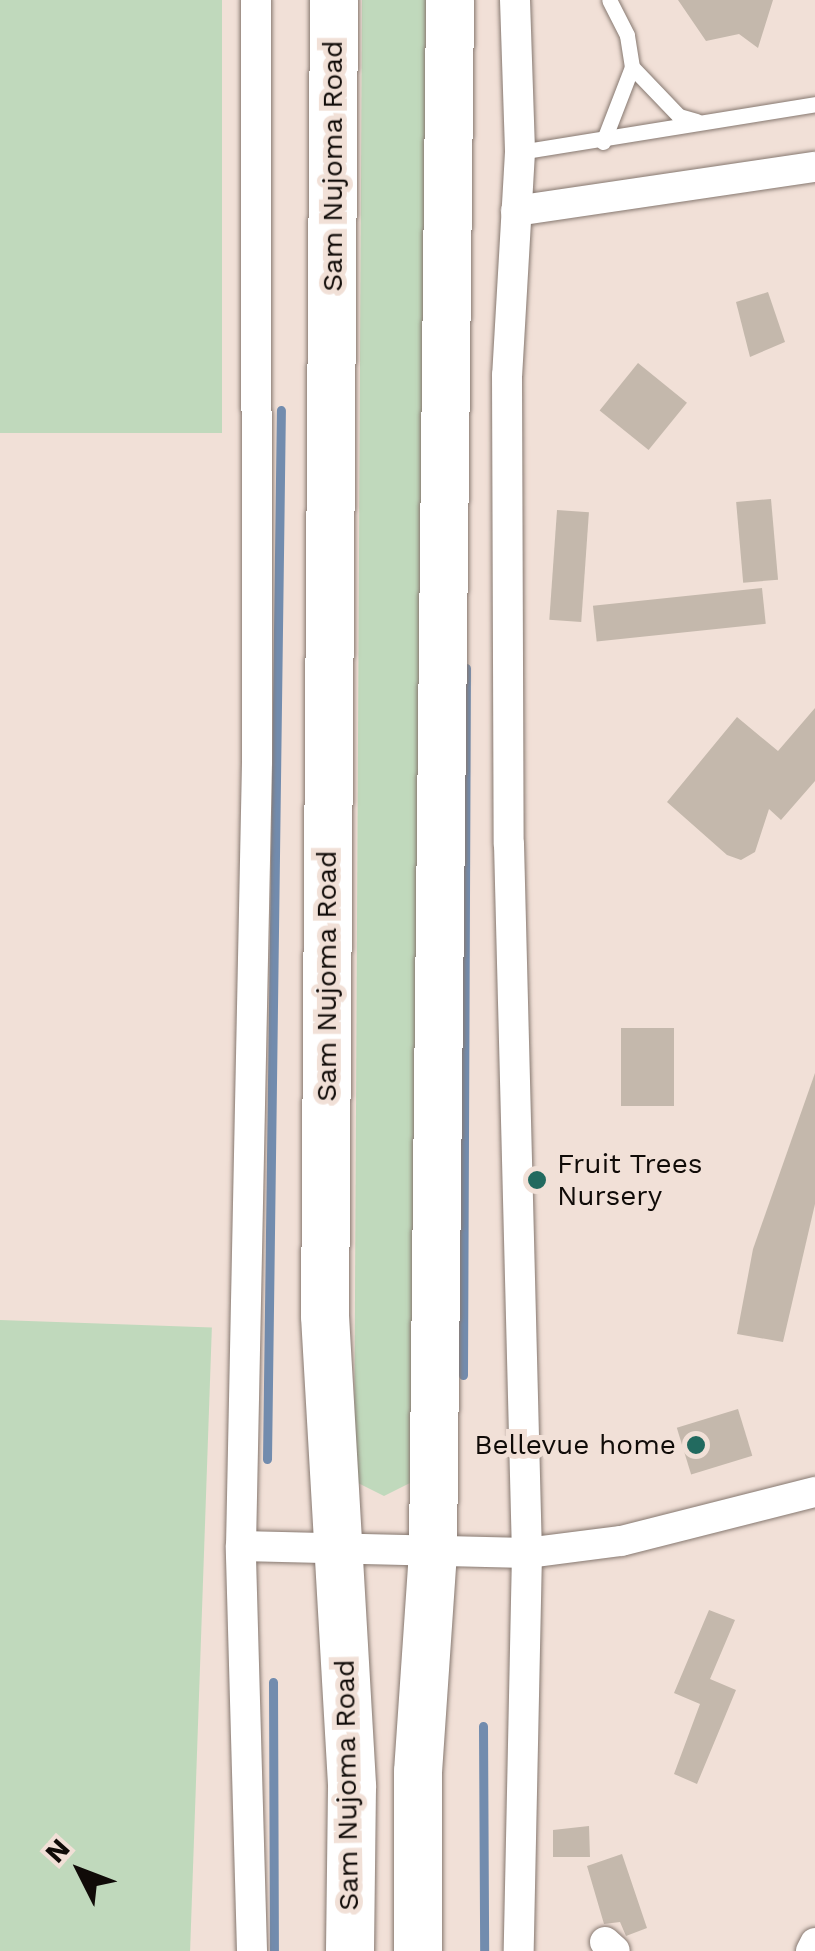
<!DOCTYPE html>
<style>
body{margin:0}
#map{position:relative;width:815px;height:1951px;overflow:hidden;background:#f1e0d7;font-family:"Work Sans",sans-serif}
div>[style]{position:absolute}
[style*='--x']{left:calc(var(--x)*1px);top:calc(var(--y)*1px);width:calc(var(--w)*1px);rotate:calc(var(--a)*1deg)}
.green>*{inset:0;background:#c0d9bc;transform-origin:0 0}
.stream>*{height:9px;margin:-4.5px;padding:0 4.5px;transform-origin:4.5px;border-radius:4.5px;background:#728cae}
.building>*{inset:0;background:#c4b8ac;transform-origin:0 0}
.roads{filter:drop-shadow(0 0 2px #867870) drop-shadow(0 0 2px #867870)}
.lane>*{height:15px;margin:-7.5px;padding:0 7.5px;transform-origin:7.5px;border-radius:7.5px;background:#fff}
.street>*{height:30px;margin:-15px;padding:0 15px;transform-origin:15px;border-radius:15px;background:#fff}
.primary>*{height:48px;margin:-24px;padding:0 24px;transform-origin:24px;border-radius:24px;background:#fff}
.dots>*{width:28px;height:28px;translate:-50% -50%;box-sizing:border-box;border:5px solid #f1e0d7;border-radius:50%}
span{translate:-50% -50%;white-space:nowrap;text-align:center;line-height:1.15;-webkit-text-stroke:10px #f1e0d7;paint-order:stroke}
.street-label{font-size:28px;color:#100b08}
.poi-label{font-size:28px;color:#100b08}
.left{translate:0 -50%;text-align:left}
.right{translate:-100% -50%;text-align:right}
.north{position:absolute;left:30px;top:1821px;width:100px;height:100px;-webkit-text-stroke:8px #f1e0d7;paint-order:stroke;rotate:312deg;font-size:28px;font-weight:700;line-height:40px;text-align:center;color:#100b08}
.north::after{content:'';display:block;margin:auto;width:35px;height:45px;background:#100b08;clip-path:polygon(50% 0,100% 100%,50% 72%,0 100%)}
</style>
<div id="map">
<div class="green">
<div style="left:0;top:0;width:222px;height:433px"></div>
<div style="clip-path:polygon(362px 0,426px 0,416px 1480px,384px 1496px,354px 1481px)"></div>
<div style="left:0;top:1320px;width:212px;height:631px;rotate:2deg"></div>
</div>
<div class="stream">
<div style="--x:463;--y:1375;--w:707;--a:-89.76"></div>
<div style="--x:267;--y:1459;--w:1049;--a:-89.24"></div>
<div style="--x:273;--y:1682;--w:269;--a:89.8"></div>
<div style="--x:483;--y:1726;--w:225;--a:89.7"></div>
</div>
<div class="building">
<div style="clip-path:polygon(678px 0,773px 0,758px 48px,739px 34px,706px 41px)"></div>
<div style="clip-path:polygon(768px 292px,785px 342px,750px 357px,736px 302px)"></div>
<div style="left:638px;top:363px;width:63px;height:61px;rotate:39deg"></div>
<div style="left:771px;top:499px;width:81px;height:35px;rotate:85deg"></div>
<div style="left:557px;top:510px;width:32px;height:110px;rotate:4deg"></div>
<div style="left:762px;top:588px;width:36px;height:170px;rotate:84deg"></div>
<div style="clip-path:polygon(815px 708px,815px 781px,781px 820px,769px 809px,755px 852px,741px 860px,727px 855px,667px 802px,737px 717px,778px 751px)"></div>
<div style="left:674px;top:1028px;width:78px;height:53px;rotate:90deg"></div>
<div style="clip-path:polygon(815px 1073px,815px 1204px,783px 1342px,737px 1334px,753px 1249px)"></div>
<div style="left:738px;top:1409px;width:49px;height:64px;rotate:73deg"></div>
<div style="clip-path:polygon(709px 1610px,735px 1620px,710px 1679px,736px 1690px,697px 1784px,674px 1774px,700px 1704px,674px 1693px)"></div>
<div style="clip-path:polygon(589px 1826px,590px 1857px,553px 1857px,553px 1830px)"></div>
<div style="clip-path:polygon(622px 1854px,647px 1928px,626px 1936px,620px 1922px,604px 1924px,587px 1866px)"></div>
</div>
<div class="roads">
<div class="lane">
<div style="--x:632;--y:67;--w:68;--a:46.2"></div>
<div style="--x:679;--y:116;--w:18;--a:16"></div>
<div style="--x:603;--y:142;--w:80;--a:-68.9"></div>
<div style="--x:632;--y:67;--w:32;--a:-99"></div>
<div style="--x:627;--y:35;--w:39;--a:-117"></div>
<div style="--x:520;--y:152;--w:299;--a:-9.2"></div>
</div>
<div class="street">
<div style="--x:515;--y:0;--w:152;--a:88.1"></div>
<div style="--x:520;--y:152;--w:223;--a:93.3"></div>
<div style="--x:507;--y:375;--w:469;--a:89.8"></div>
<div style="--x:509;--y:844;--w:709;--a:88.55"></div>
<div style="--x:527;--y:1553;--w:398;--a:91.2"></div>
<div style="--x:516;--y:211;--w:302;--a:-8.4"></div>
<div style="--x:241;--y:1546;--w:286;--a:1.4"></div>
<div style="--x:527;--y:1553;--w:95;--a:-7.3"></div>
<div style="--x:621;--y:1541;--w:200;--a:-14.2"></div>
<div style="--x:605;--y:1942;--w:13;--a:42"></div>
<div style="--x:252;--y:1951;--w:405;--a:-91.6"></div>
<div style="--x:241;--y:1546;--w:784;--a:-88.83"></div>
<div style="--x:257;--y:762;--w:762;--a:-90.08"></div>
<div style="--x:811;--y:1951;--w:9;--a:-63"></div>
</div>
<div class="primary">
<div style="--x:334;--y:0;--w:1316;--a:90.39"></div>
<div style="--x:325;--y:1316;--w:472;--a:86.7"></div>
<div style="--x:352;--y:1787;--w:164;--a:90.7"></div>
<div style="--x:418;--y:1951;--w:179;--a:-90"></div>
<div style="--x:418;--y:1772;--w:223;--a:-86.1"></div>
<div style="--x:433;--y:1550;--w:1550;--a:-89.37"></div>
</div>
</div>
<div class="dots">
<div style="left:537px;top:1180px;background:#226a5f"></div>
<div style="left:696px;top:1445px;background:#226a5f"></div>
</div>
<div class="street-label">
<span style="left:333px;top:166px;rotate:-90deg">Sam Nujoma Road</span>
<span style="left:327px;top:976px;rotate:-90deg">Sam Nujoma Road</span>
<span style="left:347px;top:1785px;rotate:-91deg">Sam Nujoma Road</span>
</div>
<div class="poi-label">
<span class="left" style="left:557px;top:1180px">Fruit Trees<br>Nursery</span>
<span class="right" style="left:676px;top:1445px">Bellevue home</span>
</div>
<div class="north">N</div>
</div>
